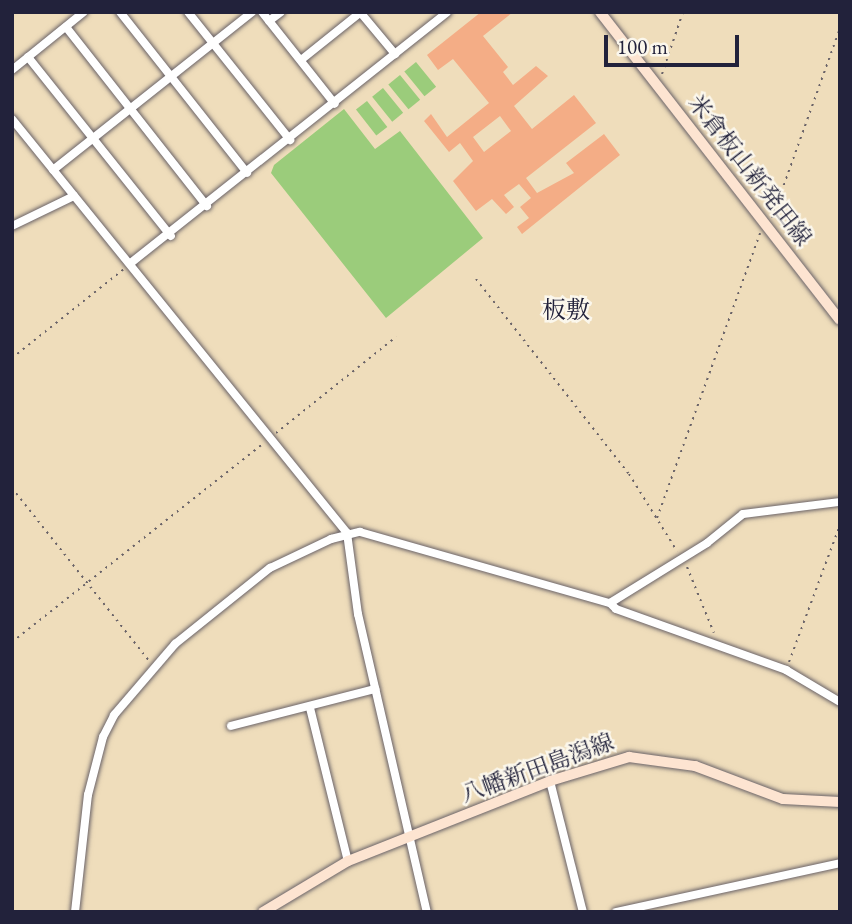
<!DOCTYPE html>
<meta charset="utf-8">
<style>
body{margin:0}
#map{position:relative;width:852px;height:924px;overflow:hidden;background:#efddbb;font-family:"EB Garamond","Noto Serif JP",serif}
div>[style]{position:absolute}
[style*='--x']{left:calc(var(--x)*1px);top:calc(var(--y)*1px);width:calc(var(--w)*1px);rotate:calc(var(--a)*1deg)}
.green>*{inset:0;background:#9bcc7b;transform-origin:0 0}
.building>*{inset:0;background:#f4ad86}
.path>*{height:2px;margin-top:-1px;transform-origin:0;background:repeating-linear-gradient(90deg,#6a6368 0 2px,transparent 0 7px)}
.roads{filter:drop-shadow(0 0 2px #6a6368) drop-shadow(0 0 2px #6a6368)}
.street>*{height:8px;margin:-4px;padding:0 4px;transform-origin:4px;border-radius:4px;background:#fff}
.secondary>*{height:10px;margin:-5px;padding:0 5px;transform-origin:5px;border-radius:5px;background:#fde4d1}
span{translate:-50% -50%;white-space:nowrap;text-align:center;line-height:1.15;-webkit-text-stroke:5px #fbf7ec;paint-order:stroke}
.street-label{font-size:23px;color:#22223b}
.neighbourhood-label{font-size:24px;color:#22223b}
.frame{position:absolute;inset:0;border:14px solid #22223b;pointer-events:none}
.scale{position:absolute;left:604px;top:35px;width:135px;height:32px;box-sizing:border-box;border:4px solid #22223b;border-top:0;padding-left:9px;font-size:21px;line-height:24px;white-space:nowrap;color:#22223b;-webkit-text-stroke:5px #fbf7ec;paint-order:stroke}
</style>
<div id="map">
<div class="green">
<div style="left:416px;top:62px;width:32px;height:15px;rotate:51deg"></div>
<div style="left:400px;top:75px;width:32px;height:15px;rotate:51deg"></div>
<div style="left:383px;top:88px;width:32px;height:14px;rotate:51deg"></div>
<div style="left:367px;top:101px;width:33px;height:14px;rotate:52deg"></div>
<div style="clip-path:polygon(344px 109px,375px 149px,400px 131px,483px 238px,386px 318px,271px 173px,274px 165px)"></div>
</div>
<div class="building">
<div style="clip-path:polygon(evenodd,481px 12px,513px 12px,483px 36px,508px 67px,503px 72px,513px 85px,536px 66px,548px 76px,514px 106px,532px 129px,574px 95px,596px 123px,526px 178px,537px 193px,574px 173px,566px 163px,604px 134px,620px 155px,522px 234px,517px 227px,529px 218px,520px 207px,531px 198px,519px 184px,504px 195px,514px 207px,506px 214px,492px 199px,476px 211px,453px 181px,473px 161px,460px 143px,449px 152px,424px 121px,431px 114px,447px 137px,489px 103px,453px 59px,438px 70px,427px 55px,481px 12px,500px 116px,511px 131px,484px 152px,473px 137px,500px 116px)"></div>
</div>
<div class="path">
<div style="--x:662;--y:74;--w:65;--a:-71.3"></div>
<div style="--x:772;--y:218;--w:202;--a:-70.3"></div>
<div style="--x:476;--y:279;--w:248;--a:51.9"></div>
<div style="--x:629;--y:474;--w:91;--a:58.1"></div>
<div style="--x:12;--y:358;--w:143;--a:-38.5"></div>
<div style="--x:276;--y:433;--w:154;--a:-38.7"></div>
<div style="--x:12;--y:488;--w:222;--a:51.6"></div>
<div style="--x:657;--y:518;--w:303;--a:-70.1"></div>
<div style="--x:687;--y:567;--w:71;--a:67.8"></div>
<div style="--x:12;--y:642;--w:321;--a:-38.3"></div>
<div style="--x:789;--y:662;--w:146;--a:-69.6"></div>
</div>
<div class="roads">
<div class="street">
<div style="--x:120;--y:12;--w:205;--a:51.7"></div>
<div style="--x:188;--y:12;--w:164;--a:51.4"></div>
<div style="--x:262;--y:12;--w:117;--a:51.6"></div>
<div style="--x:360;--y:12;--w:55;--a:50.2"></div>
<div style="--x:269;--y:21;--w:15;--a:-37"></div>
<div style="--x:66;--y:27;--w:228;--a:51.8"></div>
<div style="--x:28;--y:57;--w:229;--a:51.4"></div>
<div style="--x:301;--y:60;--w:77;--a:-38.7"></div>
<div style="--x:12;--y:70;--w:92;--a:-38.9"></div>
<div style="--x:12;--y:119;--w:533;--a:51.02"></div>
<div style="--x:347;--y:533;--w:82;--a:82.3"></div>
<div style="--x:358;--y:614;--w:306;--a:77"></div>
<div style="--x:53;--y:170;--w:254;--a:-38.4"></div>
<div style="--x:12;--y:226;--w:69;--a:-25.8"></div>
<div style="--x:132;--y:262;--w:402;--a:-38.4"></div>
<div style="--x:610;--y:603;--w:8;--a:45"></div>
<div style="--x:616;--y:609;--w:181;--a:19.7"></div>
<div style="--x:786;--y:670;--w:63;--a:30.7"></div>
<div style="--x:310;--y:708;--w:158;--a:76.1"></div>
<div style="--x:231;--y:726;--w:149;--a:-14.4"></div>
<div style="--x:550;--y:781;--w:135;--a:75.9"></div>
<div style="--x:75;--y:912;--w:118;--a:-83.7"></div>
<div style="--x:88;--y:795;--w:60;--a:-75.5"></div>
<div style="--x:103;--y:737;--w:25;--a:-63"></div>
<div style="--x:114;--y:715;--w:94;--a:-49.3"></div>
<div style="--x:175;--y:644;--w:122;--a:-38.7"></div>
<div style="--x:270;--y:568;--w:68;--a:-25.4"></div>
<div style="--x:331;--y:539;--w:30;--a:-14"></div>
<div style="--x:360;--y:532;--w:260;--a:15.9"></div>
<div style="--x:610;--y:603;--w:114;--a:-31.7"></div>
<div style="--x:707;--y:543;--w:46;--a:-38.9"></div>
<div style="--x:743;--y:514;--w:98;--a:-7.1"></div>
<div style="--x:616;--y:912;--w:229;--a:-12.3"></div>
</div>
<div class="secondary">
<div style="--x:600;--y:12;--w:390;--a:52.1"></div>
<div style="--x:263;--y:912;--w:99;--a:-31"></div>
<div style="--x:348;--y:861;--w:217;--a:-21.6"></div>
<div style="--x:550;--y:781;--w:83;--a:-16.9"></div>
<div style="--x:629;--y:757;--w:67;--a:7.8"></div>
<div style="--x:695;--y:766;--w:94;--a:20.6"></div>
<div style="--x:783;--y:799;--w:57;--a:3"></div>
</div>
</div>
<div class="street-label">
<span style="left:750px;top:170px;rotate:52deg">米倉板山新発田線</span>
<span style="left:537px;top:768px;rotate:-20deg">八幡新田島潟線</span>
</div>
<div class="neighbourhood-label">
<span style="left:566px;top:310px">板敷</span>
</div>
<div class="frame"></div>
<div class="scale">100 m</div>
</div>
